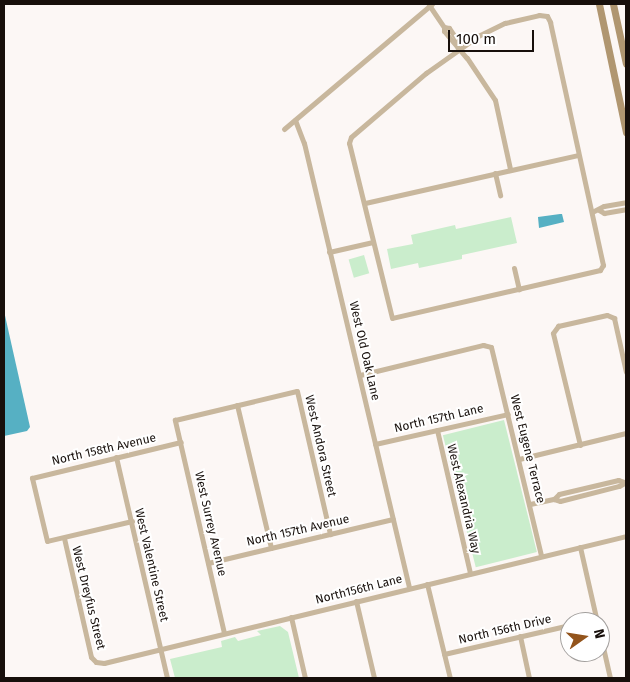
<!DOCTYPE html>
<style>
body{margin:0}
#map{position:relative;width:630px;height:682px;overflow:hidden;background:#fcf7f5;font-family:"Fira Sans",sans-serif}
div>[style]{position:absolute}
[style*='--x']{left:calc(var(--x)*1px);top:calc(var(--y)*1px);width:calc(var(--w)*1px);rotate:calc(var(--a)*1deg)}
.green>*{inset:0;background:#caedcc;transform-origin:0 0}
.water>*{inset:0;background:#56b0c3}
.minor>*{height:5px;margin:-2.5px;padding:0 2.5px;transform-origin:2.5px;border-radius:2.5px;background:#c8b79d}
.secondary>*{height:7px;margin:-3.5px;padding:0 3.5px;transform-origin:3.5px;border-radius:3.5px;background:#b09670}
span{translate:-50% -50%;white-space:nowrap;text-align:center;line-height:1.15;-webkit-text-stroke:4px #fff;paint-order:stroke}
.street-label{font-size:12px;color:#170f0b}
.frame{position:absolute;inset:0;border:5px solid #170f0b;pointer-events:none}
.north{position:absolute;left:560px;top:612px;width:50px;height:50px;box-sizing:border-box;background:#fff;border:1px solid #a29f9d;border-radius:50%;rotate:77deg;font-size:14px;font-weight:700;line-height:20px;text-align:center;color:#170f0b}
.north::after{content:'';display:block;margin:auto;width:18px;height:22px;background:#93541c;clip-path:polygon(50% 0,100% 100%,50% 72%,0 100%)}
.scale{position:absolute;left:448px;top:30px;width:86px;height:22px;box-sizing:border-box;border:2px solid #170f0b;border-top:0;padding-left:6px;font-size:15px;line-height:18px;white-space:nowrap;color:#170f0b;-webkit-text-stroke:4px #fff;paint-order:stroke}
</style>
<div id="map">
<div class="green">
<div style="clip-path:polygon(511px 217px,517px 243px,462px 255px,462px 259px,419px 268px,418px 263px,391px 269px,387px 249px,413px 244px,411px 235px,455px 225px,456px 229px)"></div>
<div style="left:364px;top:255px;width:19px;height:16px;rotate:74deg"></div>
<div style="left:504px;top:420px;width:136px;height:63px;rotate:76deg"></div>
<div style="clip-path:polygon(280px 626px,288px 632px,299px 678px,175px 678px,170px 659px,222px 647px,221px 641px,235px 637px,238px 641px,261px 635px,257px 631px)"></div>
</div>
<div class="water">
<div style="clip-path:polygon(560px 214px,562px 214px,564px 222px,539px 228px,538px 217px)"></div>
<div style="clip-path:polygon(4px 311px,30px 427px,27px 431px,4px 436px)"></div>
</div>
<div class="minor">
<div style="--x:429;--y:5;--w:27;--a:56"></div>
<div style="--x:444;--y:27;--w:4;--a:90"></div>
<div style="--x:444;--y:31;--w:35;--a:50"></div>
<div style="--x:467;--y:58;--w:50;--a:56.3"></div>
<div style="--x:495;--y:100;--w:71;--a:77.7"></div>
<div style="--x:539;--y:15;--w:8;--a:7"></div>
<div style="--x:547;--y:16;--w:7;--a:63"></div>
<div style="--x:550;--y:22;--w:249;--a:77.7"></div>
<div style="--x:603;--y:265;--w:6;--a:121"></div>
<div style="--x:600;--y:270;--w:213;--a:167"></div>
<div style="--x:392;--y:318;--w:180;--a:-103.8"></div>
<div style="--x:349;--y:143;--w:6;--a:-72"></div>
<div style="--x:351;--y:137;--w:99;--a:-40.5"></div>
<div style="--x:426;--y:73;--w:64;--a:-35.4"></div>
<div style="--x:478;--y:36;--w:30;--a:-26"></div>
<div style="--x:505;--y:23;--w:35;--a:-13"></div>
<div style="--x:444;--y:27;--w:5;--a:11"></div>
<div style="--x:449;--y:28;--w:14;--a:56"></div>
<div style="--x:457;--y:40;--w:6;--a:90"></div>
<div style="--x:295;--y:120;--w:25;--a:69"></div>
<div style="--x:304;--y:143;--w:457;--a:76.7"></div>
<div style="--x:284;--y:129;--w:194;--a:-40.2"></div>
<div style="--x:495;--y:173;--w:23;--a:77"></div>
<div style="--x:365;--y:203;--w:218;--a:-12.7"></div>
<div style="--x:599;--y:210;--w:6;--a:31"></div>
<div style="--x:604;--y:213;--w:22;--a:-10"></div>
<div style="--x:592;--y:212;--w:13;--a:-27"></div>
<div style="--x:604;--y:206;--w:22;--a:-10"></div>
<div style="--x:329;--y:252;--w:45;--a:-12.8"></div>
<div style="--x:514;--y:268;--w:22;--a:77"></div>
<div style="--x:360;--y:375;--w:127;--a:-13.7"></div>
<div style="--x:483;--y:345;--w:8;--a:14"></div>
<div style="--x:491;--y:347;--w:215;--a:76.5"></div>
<div style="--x:237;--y:405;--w:147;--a:76.6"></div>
<div style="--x:437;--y:430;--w:147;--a:77"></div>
<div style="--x:375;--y:444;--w:136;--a:-12.7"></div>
<div style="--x:580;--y:445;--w:115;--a:-103.6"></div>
<div style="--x:553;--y:333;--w:9;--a:-54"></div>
<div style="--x:558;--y:326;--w:50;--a:-12.7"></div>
<div style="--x:607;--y:315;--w:8;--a:23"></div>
<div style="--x:614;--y:318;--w:55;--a:77.5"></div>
<div style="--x:116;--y:457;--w:227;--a:77"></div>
<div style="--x:519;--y:459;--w:110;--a:-13.7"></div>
<div style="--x:554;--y:499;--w:7;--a:-45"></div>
<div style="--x:559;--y:494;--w:61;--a:-13.3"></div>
<div style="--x:618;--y:480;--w:6;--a:18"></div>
<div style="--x:530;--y:504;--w:25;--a:-12"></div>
<div style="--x:554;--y:499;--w:6;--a:18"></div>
<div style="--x:560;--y:501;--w:61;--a:-14.3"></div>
<div style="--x:619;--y:486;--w:8;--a:-30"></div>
<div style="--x:132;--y:521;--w:87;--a:166.8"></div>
<div style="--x:47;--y:541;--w:65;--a:-103.4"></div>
<div style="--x:32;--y:478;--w:153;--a:-13.6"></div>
<div style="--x:64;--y:538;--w:122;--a:77.2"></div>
<div style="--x:91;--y:657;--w:7;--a:45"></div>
<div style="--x:96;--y:662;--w:8;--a:7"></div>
<div style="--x:104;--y:663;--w:537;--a:-13.67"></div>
<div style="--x:580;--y:547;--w:77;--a:77.2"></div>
<div style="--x:208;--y:563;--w:190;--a:-13.4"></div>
<div style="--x:427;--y:584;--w:97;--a:76.3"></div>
<div style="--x:356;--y:601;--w:79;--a:76.8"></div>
<div style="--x:291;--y:617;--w:63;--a:77.1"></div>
<div style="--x:581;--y:622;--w:16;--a:-15"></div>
<div style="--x:224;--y:633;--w:219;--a:-103"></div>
<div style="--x:175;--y:420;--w:125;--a:-13.4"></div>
<div style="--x:297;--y:391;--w:147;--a:77"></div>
<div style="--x:600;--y:634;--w:45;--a:77.2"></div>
<div style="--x:520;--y:636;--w:43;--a:77.9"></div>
<div style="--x:444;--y:654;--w:129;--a:-13"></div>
</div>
<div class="secondary">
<div style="--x:599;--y:4;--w:131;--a:78.1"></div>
<div style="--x:613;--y:4;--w:61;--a:77.8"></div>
</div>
<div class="street-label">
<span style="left:364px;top:351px;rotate:77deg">West Old Oak Lane</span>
<span style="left:439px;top:419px;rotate:-13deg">North 157th Lane</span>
<span style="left:320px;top:446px;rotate:77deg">West Andora Street</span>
<span style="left:527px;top:449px;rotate:76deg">West Eugene Terrace</span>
<span style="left:104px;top:450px;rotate:-13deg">North 158th Avenue</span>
<span style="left:463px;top:499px;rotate:77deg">West Alexandria Way</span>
<span style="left:210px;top:524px;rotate:77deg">West Surrey Avenue</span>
<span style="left:298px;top:531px;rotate:-13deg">North 157th Avenue</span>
<span style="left:151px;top:565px;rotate:77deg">West Valentine Street</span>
<span style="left:359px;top:590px;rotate:-14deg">North156th Lane</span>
<span style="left:88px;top:598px;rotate:76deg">West Dreyfus Street</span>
<span style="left:505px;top:630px;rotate:-13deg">North 156th Drive</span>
</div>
<div class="frame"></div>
<div class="north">N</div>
<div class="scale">100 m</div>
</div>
